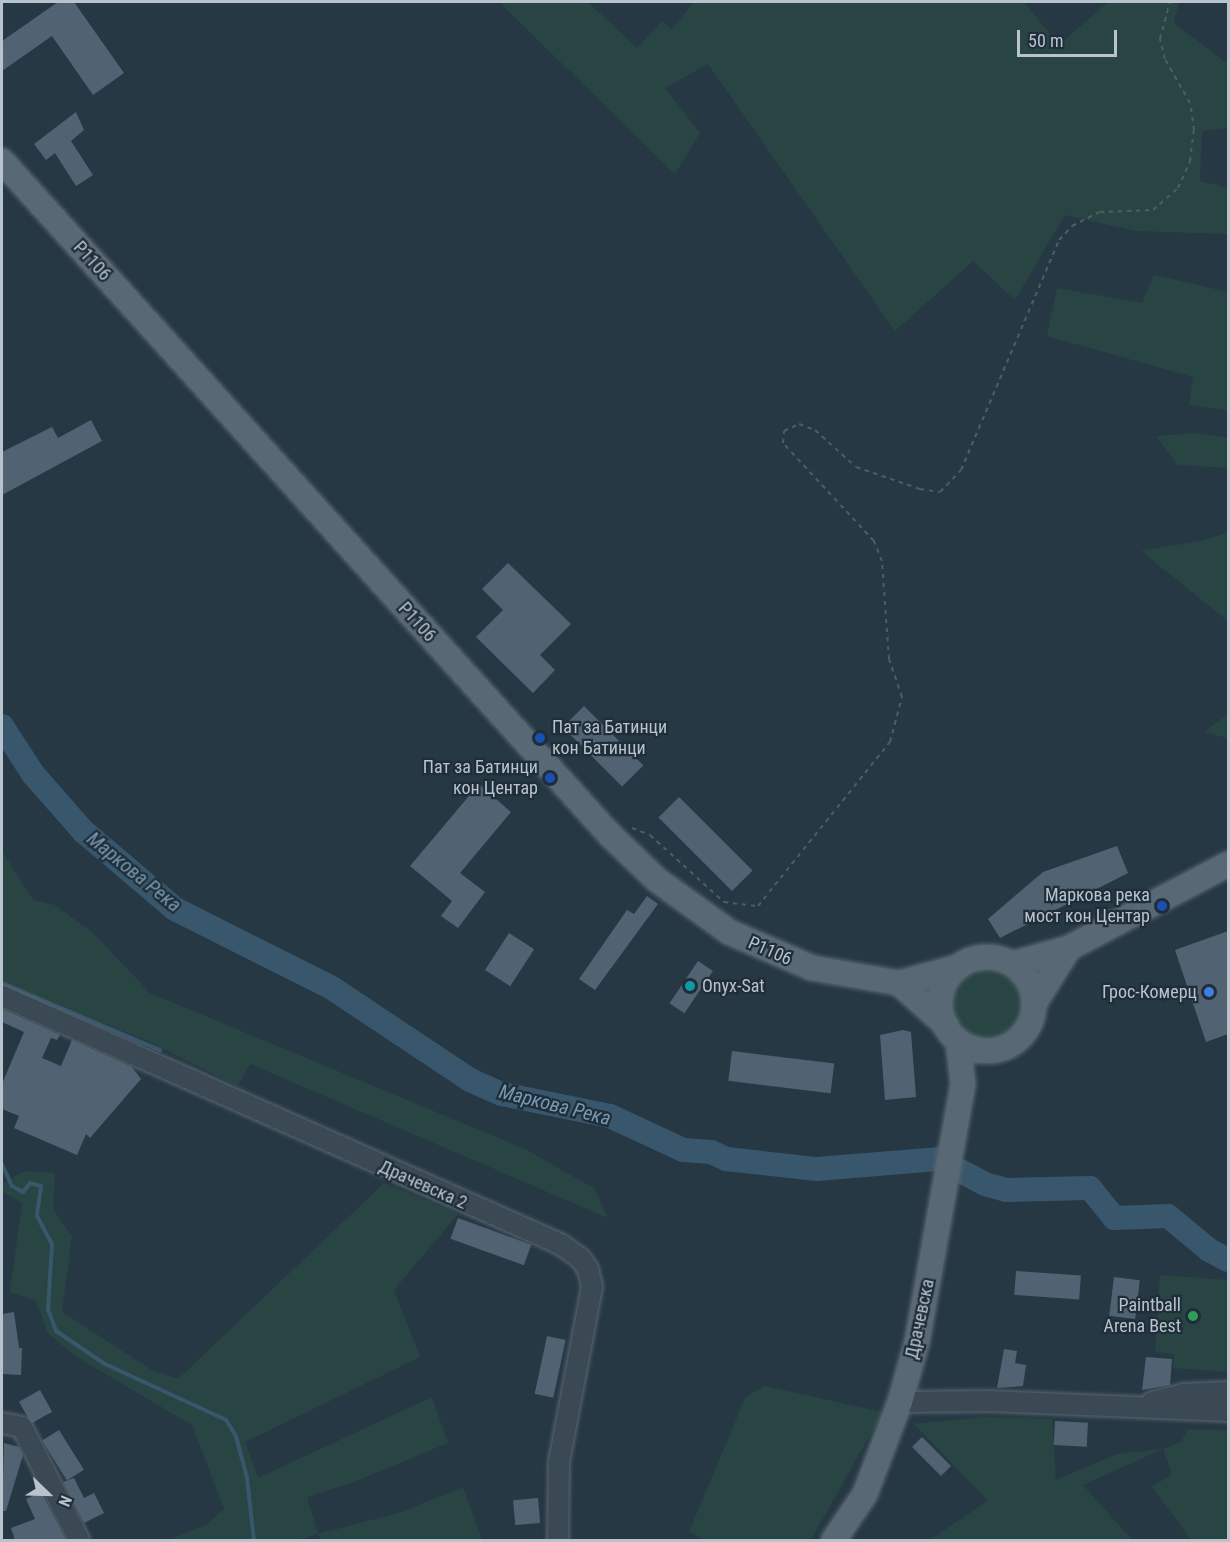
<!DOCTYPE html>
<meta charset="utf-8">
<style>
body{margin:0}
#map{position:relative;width:1230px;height:1542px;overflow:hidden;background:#263844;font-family:"Roboto Condensed",sans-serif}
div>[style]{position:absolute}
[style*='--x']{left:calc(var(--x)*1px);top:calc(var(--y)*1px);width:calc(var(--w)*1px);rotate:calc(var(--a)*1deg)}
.green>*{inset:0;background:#284544}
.round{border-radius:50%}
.stream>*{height:4px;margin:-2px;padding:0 2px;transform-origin:2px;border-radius:2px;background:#38576c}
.river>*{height:24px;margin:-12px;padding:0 12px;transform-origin:12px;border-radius:12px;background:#38576c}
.building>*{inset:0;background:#516372;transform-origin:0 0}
.path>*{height:2px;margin-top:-1px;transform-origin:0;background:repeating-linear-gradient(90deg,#466160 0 4.5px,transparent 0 9px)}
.roads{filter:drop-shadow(0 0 2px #596671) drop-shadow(0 0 2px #596671)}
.minor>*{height:20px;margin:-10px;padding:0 10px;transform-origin:10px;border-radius:10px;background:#3a4954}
.major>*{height:24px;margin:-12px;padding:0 12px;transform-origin:12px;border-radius:12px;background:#586874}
.major>.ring{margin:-12px;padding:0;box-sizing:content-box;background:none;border:24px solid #586874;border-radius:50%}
.dots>*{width:16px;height:16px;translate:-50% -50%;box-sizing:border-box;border:3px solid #1f2e39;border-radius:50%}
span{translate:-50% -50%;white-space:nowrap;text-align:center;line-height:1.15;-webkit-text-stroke:4.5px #1f2e39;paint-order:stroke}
.street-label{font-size:18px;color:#b8c3cd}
.poi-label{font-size:18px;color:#b8c3cd}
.left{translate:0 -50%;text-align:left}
.right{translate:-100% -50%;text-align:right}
.water-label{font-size:20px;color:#7699b2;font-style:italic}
.frame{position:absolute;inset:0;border:3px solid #b8c3cd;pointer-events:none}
.north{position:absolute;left:18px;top:1464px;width:60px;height:60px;-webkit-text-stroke:4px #1f2e39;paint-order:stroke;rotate:113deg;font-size:16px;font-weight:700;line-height:24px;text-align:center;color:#b8c3cd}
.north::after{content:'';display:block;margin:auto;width:21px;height:27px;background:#b8c3cd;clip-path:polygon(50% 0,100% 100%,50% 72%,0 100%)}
.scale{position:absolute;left:1017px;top:30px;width:100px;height:27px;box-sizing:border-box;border:3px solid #b8c3cd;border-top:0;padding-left:8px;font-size:18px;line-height:21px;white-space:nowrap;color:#b8c3cd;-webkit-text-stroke:4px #1f2e39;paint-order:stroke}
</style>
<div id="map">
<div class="green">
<div style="clip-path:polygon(499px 2px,588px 2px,637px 48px,662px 21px,672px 29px,694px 2px,1024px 2px,1059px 45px,1108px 2px,1179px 2px,1174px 23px,1228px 64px,1228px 128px,1202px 131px,1200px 181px,1228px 188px,1228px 234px,1136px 231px,1065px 215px,1015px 300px,973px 261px,895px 331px,708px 64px,665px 88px,700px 133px,675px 174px)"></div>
<div style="clip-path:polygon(1154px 275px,1228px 292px,1228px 410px,1189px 405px,1193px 377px,1047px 336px,1057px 288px,1142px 303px)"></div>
<div style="clip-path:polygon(1197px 433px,1228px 438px,1228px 468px,1178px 465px,1156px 436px)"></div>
<div style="clip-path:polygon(1228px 532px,1228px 621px,1141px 551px,1205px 540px)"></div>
<div style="clip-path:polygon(1228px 714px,1228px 738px,1204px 732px)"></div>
<div style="clip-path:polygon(2px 851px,33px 900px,55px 905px,94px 934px,150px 993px,525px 1149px,595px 1189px,608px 1218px,250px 1064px,238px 1086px,143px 1039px,2px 984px)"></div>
<div class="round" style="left:948px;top:963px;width:80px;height:80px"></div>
<div style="clip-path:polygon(24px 1171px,55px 1173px,53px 1209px,72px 1236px,62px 1312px,152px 1370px,178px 1379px,384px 1183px,458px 1214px,394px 1290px,420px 1357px,245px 1442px,258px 1478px,432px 1397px,448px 1443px,354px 1482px,307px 1497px,318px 1534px,401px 1512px,463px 1487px,482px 1540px,320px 1540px,318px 1534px,297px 1540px,169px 1540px,206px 1525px,224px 1509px,192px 1425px,75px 1356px,48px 1333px,36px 1301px,10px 1292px,22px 1203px,2px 1191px,2px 1184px)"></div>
<div style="clip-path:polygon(1160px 1275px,1228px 1280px,1228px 1372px,1173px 1368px,1174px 1354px,1155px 1352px)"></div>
<div style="clip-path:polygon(764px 1386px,883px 1412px,811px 1540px,705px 1540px,689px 1532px,745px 1398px)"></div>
<div style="clip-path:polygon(984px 1417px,1052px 1419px,1056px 1480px,1117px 1454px,1163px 1449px,1181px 1442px,1188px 1429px,1228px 1430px,1228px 1540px,1191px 1540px,1152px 1487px,1172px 1474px,1163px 1449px,1083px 1485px,1132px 1540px,929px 1540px,988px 1501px,914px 1424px)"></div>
</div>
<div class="stream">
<div style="--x:2;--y:983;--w:172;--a:23"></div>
<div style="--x:2;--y:1164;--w:24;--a:66"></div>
<div style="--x:12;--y:1186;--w:13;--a:29"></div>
<div style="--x:23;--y:1192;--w:11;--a:-52"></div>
<div style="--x:30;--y:1183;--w:11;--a:15"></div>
<div style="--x:41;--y:1186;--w:30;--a:98"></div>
<div style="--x:37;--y:1216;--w:32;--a:62"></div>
<div style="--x:52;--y:1244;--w:65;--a:93.5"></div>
<div style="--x:48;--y:1309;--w:23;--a:70"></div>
<div style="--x:56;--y:1331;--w:59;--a:34"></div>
<div style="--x:105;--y:1364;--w:133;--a:24.8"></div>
<div style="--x:226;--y:1420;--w:19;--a:58"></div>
<div style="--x:236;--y:1436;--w:43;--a:75.3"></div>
<div style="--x:247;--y:1478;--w:62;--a:83.6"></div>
</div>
<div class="river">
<div style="--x:2;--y:726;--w:57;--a:57.1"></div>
<div style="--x:33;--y:774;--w:76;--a:48.7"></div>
<div style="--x:83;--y:831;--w:121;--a:40.3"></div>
<div style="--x:175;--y:909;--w:176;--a:26.7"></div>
<div style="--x:332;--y:988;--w:166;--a:33.7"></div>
<div style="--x:470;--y:1080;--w:35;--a:24"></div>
<div style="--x:502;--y:1094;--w:110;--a:11.5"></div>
<div style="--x:610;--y:1116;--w:81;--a:25"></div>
<div style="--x:683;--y:1150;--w:28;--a:4"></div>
<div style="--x:711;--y:1152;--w:17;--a:25"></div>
<div style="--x:726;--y:1159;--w:92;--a:6.3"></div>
<div style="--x:817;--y:1169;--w:121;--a:-4.7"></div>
<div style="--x:938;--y:1159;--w:53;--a:28"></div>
<div style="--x:985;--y:1184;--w:22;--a:16"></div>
<div style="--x:1006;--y:1190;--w:84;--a:-1.4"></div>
<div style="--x:1090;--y:1188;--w:38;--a:51"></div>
<div style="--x:1114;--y:1218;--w:54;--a:-2.1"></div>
<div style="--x:1168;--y:1216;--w:53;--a:39.7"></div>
<div style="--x:1209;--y:1250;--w:21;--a:28"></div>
</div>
<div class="building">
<div style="clip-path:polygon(58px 2px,74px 2px,124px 73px,93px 95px,52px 36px,2px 71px,2px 41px)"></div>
<div style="clip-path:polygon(76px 112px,84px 130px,71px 141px,93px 175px,76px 186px,55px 153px,46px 160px,34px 144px)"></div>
<div style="clip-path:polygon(91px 420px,102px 441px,2px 495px,2px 452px,52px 427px,58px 438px)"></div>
<div style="clip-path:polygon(508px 563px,571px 624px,540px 655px,555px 670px,533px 693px,476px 637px,503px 610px,482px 589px)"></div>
<div style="left:584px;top:706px;width:84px;height:30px;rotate:45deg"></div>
<div style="clip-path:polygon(479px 784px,511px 812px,460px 873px,485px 892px,458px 928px,441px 916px,452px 901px,410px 866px)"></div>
<div style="left:679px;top:797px;width:104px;height:29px;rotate:45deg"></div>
<div style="clip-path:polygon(1117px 846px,1128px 873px,1000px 938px,988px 919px,1043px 872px)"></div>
<div style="clip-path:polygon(647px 896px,658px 904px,595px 990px,579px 979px,627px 910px,634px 914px)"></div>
<div style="clip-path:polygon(1228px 931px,1228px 1034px,1206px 1042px,1175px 950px)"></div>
<div style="left:509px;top:933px;width:30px;height:44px;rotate:33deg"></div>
<div style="left:698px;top:961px;width:18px;height:51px;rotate:34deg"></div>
<div style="clip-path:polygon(2px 1009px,60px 1035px,57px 1040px,51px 1038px,42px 1058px,61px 1066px,72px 1040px,132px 1067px,141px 1079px,90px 1138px,86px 1134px,77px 1155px,14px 1128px,19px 1116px,2px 1109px,2px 1084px,24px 1032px,2px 1022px)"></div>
<div style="clip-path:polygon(903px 1030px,911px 1032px,916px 1097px,885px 1100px,880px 1035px)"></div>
<div style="left:732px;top:1051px;width:103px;height:30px;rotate:7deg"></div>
<div style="left:458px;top:1218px;width:78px;height:22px;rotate:20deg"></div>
<div style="left:1016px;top:1271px;width:65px;height:24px;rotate:4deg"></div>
<div style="left:1114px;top:1277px;width:26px;height:39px;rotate:7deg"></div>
<div style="clip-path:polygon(14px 1312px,19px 1348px,22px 1348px,21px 1375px,2px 1374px,2px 1314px)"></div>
<div style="left:547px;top:1336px;width:19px;height:59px;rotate:12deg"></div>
<div style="clip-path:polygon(1004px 1349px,1017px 1351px,1015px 1363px,1026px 1365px,1023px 1386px,997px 1388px)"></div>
<div style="clip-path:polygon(1146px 1357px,1172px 1359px,1170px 1385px,1142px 1390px)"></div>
<div style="left:40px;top:1390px;width:25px;height:24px;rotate:61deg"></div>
<div style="left:1055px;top:1421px;width:33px;height:24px;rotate:3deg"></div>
<div style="left:59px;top:1430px;width:47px;height:20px;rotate:58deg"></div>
<div style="left:922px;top:1437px;width:41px;height:14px;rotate:45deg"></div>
<div style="clip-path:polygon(4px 1443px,19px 1447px,23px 1455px,6px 1511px,2px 1511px)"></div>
<div style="clip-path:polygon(74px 1478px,84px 1498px,94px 1493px,104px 1513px,84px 1523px,63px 1482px)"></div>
<div style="clip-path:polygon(41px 1492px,66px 1540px,15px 1540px,11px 1528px,35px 1519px,26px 1499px)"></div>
<div style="left:538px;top:1498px;width:25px;height:25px;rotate:85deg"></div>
</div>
<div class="path">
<div style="--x:632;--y:828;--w:19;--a:21"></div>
<div style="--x:650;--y:835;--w:100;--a:42.2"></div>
<div style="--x:724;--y:902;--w:34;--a:7"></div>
<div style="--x:758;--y:906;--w:211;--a:-51.2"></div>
<div style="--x:890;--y:742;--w:47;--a:-75.1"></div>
<div style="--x:902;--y:697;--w:40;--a:-108.9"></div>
<div style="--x:889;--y:659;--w:98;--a:-94.1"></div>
<div style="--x:882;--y:561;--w:22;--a:-112"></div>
<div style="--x:874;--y:541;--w:134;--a:-132.9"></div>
<div style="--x:783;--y:443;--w:12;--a:-85"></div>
<div style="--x:784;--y:431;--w:17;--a:-25"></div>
<div style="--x:799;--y:424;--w:17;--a:21"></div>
<div style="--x:815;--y:430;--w:55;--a:42.1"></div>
<div style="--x:856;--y:467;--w:68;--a:19"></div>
<div style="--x:920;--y:489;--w:20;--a:9"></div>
<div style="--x:940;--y:492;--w:30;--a:-46"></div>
<div style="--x:961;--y:470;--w:250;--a:-66.9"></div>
<div style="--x:1059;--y:240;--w:19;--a:-47"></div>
<div style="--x:1072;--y:226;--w:31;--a:-27"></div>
<div style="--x:1100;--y:212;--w:53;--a:-2.2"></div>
<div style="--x:1153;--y:210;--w:33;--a:-41"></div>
<div style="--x:1178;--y:188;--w:30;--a:-66"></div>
<div style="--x:1190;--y:161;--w:31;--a:-83"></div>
<div style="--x:1194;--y:130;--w:27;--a:-98"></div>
<div style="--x:1190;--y:103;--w:51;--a:-119.6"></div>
<div style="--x:1165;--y:59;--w:21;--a:-104"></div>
<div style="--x:1160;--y:39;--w:38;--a:-75"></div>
</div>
<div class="roads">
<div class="minor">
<div style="--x:2;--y:996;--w:611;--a:23.96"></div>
<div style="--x:560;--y:1244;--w:24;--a:35"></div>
<div style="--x:580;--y:1258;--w:14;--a:54"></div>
<div style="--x:588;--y:1269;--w:18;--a:77"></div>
<div style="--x:592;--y:1287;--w:178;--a:100.7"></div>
<div style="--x:559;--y:1462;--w:78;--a:90.7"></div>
<div style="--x:900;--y:1402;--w:89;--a:-0.6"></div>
<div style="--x:989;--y:1401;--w:239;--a:2.4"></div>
<div style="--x:1152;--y:1402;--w:32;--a:-14"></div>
<div style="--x:1183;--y:1394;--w:45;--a:-2.5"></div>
<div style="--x:2;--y:1423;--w:20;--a:11"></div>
<div style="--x:22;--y:1427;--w:127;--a:63.2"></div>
</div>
<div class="major">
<div style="--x:2;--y:161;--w:906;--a:47.95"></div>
<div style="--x:609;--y:834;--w:66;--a:43.8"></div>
<div style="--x:657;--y:880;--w:89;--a:35.8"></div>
<div style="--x:729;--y:932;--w:90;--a:23.4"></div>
<div style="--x:812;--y:968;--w:88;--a:9.8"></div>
<div style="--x:899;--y:983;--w:61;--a:-15.2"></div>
<div class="ring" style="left:940px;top:957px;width:70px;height:70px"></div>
<div style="--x:1012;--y:964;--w:59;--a:-15.7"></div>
<div style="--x:1069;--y:948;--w:180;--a:-27.8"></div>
<div style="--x:899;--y:983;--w:63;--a:41.8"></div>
<div style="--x:1034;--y:1004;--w:66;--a:-58"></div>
<div style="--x:834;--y:1540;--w:55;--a:-56"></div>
<div style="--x:865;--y:1494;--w:98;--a:-69.2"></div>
<div style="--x:900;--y:1402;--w:62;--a:-74.2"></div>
<div style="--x:917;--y:1342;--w:262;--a:-79.9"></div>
<div style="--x:963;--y:1084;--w:43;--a:-96.6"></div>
</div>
</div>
<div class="dots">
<div style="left:540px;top:738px;background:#1a4fb4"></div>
<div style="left:550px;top:778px;background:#1a4fb4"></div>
<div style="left:1162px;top:906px;background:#1a4fb4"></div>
<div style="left:690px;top:986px;background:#0f9aa8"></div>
<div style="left:1209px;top:992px;background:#3f7fe0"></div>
<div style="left:1193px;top:1316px;background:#2e9e5b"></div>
</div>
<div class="street-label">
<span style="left:92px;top:261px;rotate:48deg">P1106</span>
<span style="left:417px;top:622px;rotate:48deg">P1106</span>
<span style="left:770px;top:951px;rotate:24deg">P1106</span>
<span style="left:423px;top:1185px;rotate:24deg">Драчевска 2</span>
<span style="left:920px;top:1319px;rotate:-78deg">Драчевска</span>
</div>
<div class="poi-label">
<span class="left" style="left:552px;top:738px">Пат за Батинци<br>кон Батинци</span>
<span class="right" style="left:538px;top:778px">Пат за Батинци<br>кон Центар</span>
<span class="right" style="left:1150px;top:906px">Маркова река<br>мост кон Центар</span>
<span class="left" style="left:702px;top:986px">Onyx-Sat</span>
<span class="right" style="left:1197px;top:992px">Грос-Комерц</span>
<span class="right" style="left:1181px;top:1316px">Paintball<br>Arena Best</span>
</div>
<div class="water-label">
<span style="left:134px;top:872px;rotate:39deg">Маркова Река</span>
<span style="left:555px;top:1105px;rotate:14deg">Маркова Река</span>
</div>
<div class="frame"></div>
<div class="north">N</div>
<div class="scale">50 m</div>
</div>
